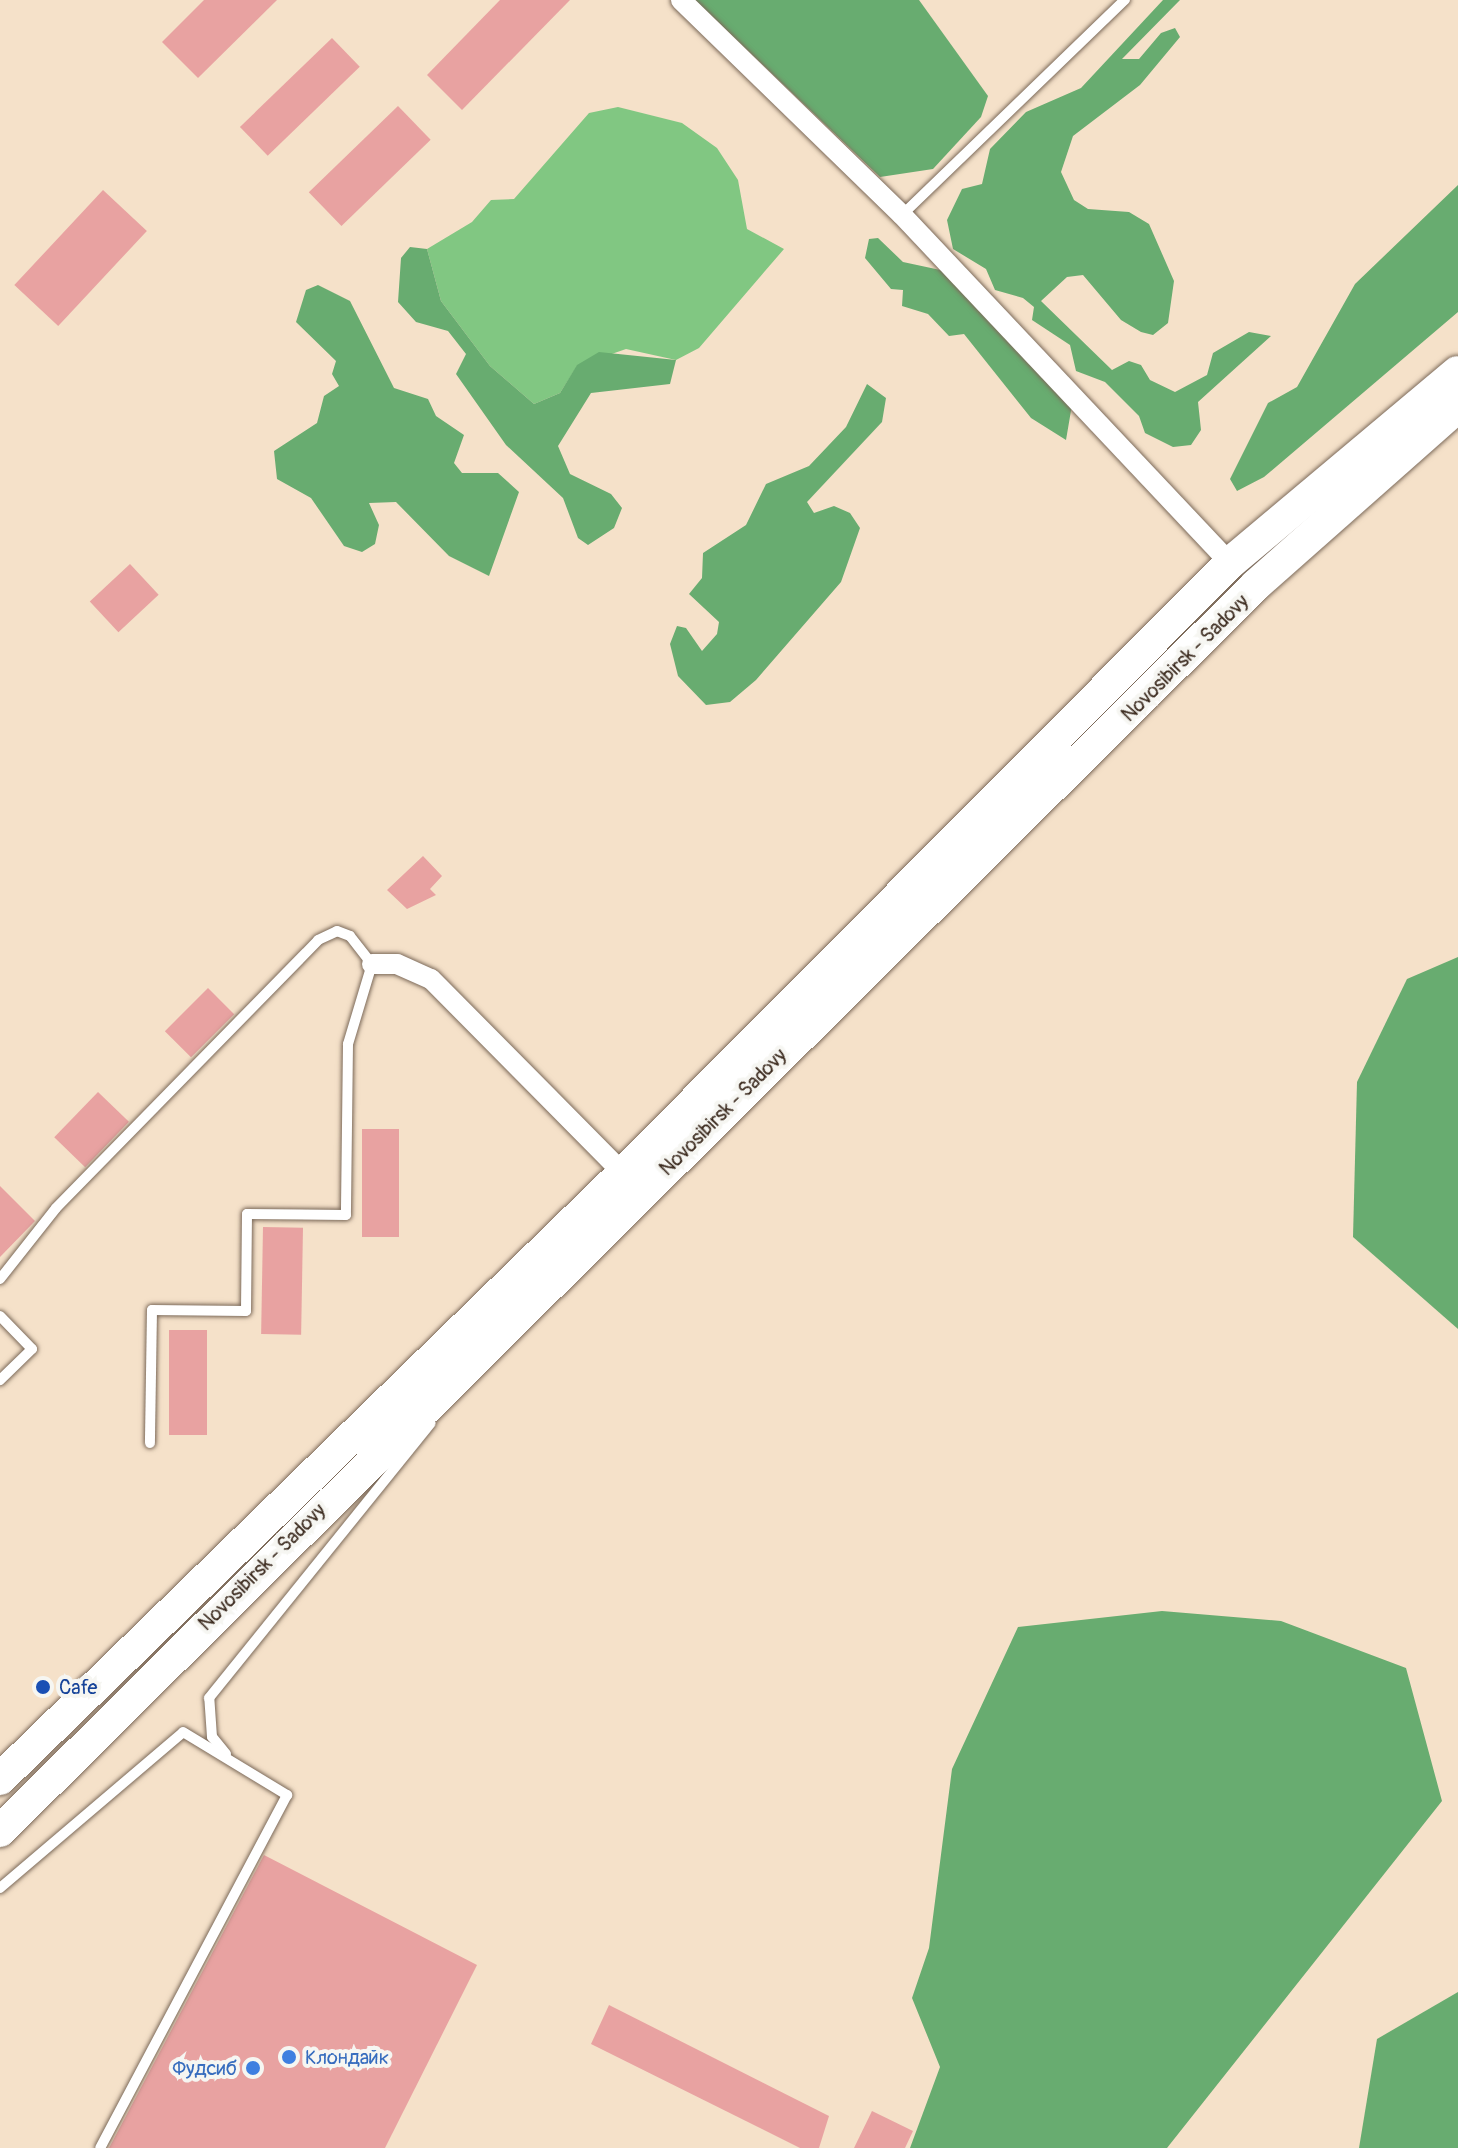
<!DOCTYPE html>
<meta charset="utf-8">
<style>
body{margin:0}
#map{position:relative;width:1458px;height:2148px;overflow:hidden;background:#f5e1c9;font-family:Pangolin,sans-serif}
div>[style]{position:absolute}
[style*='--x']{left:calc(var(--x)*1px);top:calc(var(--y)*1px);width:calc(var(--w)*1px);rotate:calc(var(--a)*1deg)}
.green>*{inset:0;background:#81c782}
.forest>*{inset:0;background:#68ac70}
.building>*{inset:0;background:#e8a2a1;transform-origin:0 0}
.roads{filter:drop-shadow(0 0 2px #7c6a5a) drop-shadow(0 0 2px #7c6a5a)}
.lane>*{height:10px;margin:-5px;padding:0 5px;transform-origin:5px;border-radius:5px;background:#fff}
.street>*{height:20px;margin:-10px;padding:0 10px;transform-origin:10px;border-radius:10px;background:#fff}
.primary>*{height:32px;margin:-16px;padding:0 16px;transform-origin:16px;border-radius:16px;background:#fff}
.dots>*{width:22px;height:22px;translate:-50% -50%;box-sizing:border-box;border:4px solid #f6f6f2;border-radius:50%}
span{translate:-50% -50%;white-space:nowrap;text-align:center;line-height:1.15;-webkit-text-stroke:8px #f6f6f2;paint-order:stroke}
.street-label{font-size:20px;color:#3b2a1e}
.transit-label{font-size:20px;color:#164399}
.left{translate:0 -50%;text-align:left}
.shop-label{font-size:20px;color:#366cbe}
.right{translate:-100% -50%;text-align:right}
</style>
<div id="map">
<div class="green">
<div style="clip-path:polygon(618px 107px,682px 123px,717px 148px,738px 180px,747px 229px,784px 249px,699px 348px,676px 360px,626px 349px,577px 366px,560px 393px,534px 404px,490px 366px,441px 301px,427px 249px,472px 222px,491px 200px,514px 199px,589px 113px)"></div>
</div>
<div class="forest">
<div style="clip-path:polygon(695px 0,919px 0,988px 96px,981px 117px,933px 169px,880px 177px)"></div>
<div style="clip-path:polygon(1163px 0,1180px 0,1122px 59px,1139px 59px,1161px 33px,1175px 28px,1180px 37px,1140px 85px,1073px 136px,1061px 172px,1074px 200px,1088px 209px,1129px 212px,1149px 224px,1174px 281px,1168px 323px,1153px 335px,1141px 332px,1121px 320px,1083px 275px,1067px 277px,1041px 301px,1112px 370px,1129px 361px,1141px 365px,1150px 380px,1175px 392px,1207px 375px,1213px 353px,1249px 332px,1271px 336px,1198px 402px,1201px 430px,1191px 445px,1173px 447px,1145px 433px,1139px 416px,1105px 382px,1076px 371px,1070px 345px,1032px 320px,1034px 307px,1023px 298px,995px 290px,986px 269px,953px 249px,947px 220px,962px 189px,982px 184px,990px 149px,1026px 112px,1081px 88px)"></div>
<div style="clip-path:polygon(1458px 185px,1458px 312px,1264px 477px,1237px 491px,1230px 479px,1268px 403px,1297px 387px,1355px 284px)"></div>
<div style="clip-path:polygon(878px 238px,903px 262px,945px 271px,1073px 399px,1066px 440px,1031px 418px,964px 334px,949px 336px,928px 314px,902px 306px,903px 290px,891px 289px,865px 258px,869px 239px)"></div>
<div style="clip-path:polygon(410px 247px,427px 249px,441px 301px,490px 366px,534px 404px,560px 393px,577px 365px,599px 352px,676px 360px,670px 384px,591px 393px,558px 446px,570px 474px,611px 494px,622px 508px,614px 528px,588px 545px,578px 538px,563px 498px,506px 445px,456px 374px,466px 354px,448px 331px,416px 322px,398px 302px,401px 258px)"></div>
<div style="clip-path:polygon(318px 285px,350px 301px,394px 388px,428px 399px,436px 416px,464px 435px,454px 463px,462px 473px,498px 473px,519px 492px,489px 576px,449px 556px,396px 502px,369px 503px,379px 525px,375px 544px,362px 552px,344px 546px,311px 498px,277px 479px,274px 451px,317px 423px,324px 396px,339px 386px,332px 374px,336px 361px,296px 322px,306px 290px)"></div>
<div style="clip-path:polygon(867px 384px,886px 398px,882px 422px,807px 502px,814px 513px,834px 506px,850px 513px,860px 528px,841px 582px,756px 680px,730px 702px,706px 705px,678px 676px,670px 644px,677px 626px,686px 628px,702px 651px,717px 634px,719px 622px,689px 594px,702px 578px,703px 553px,746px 525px,766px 484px,809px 466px,846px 427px)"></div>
<div style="clip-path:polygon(1458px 957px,1458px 1329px,1353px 1237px,1357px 1082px,1407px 979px)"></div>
<div style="clip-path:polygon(1162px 1611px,1281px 1621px,1406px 1668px,1442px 1801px,1167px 2148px,910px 2148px,940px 2067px,912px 1998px,929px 1948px,952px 1769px,1018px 1627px)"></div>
<div style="clip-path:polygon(1458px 1992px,1458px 2148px,1359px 2148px,1377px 2039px)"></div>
</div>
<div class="building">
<div style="clip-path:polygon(204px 0,277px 0,198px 78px,162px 42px)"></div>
<div style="clip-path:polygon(500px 0,570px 0,462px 110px,427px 75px)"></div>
<div style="left:332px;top:38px;width:40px;height:128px;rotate:46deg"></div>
<div style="left:398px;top:106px;width:47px;height:124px;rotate:46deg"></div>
<div style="left:103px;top:190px;width:60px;height:130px;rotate:43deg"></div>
<div style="left:130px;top:564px;width:42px;height:55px;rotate:47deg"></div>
<div style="clip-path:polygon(423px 856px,442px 876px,430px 889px,436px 895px,407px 909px,387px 890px)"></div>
<div style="left:208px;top:988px;width:37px;height:61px;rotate:45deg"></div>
<div style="left:98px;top:1092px;width:43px;height:63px;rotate:44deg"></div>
<div style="left:362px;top:1129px;width:37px;height:108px"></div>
<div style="clip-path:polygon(0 1186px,35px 1221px,0 1257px)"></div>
<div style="left:263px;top:1227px;width:40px;height:107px;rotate:1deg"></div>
<div style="left:169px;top:1330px;width:38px;height:105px"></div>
<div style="clip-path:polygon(264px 1855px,477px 1965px,385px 2148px,109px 2148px)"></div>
<div style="clip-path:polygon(609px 2005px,829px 2116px,819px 2148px,800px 2148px,591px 2044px)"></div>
<div style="clip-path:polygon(872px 2111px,913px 2131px,905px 2148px,854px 2148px)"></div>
</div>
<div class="roads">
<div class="lane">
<div style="--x:902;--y:215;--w:310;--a:-44"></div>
<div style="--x:0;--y:1279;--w:90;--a:-51.7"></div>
<div style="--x:56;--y:1208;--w:375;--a:-45.6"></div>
<div style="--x:318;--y:940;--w:21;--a:-25"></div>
<div style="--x:337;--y:931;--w:14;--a:21"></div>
<div style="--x:350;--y:936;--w:36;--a:52"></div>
<div style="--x:372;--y:964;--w:84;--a:106.7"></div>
<div style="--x:348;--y:1044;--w:171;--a:90.7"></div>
<div style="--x:346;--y:1215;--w:99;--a:-179.4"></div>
<div style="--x:247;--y:1214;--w:97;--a:90.6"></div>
<div style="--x:246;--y:1311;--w:94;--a:-179.4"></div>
<div style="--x:152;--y:1310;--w:133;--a:90.9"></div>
<div style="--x:0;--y:1316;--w:46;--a:45.9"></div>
<div style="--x:32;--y:1349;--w:45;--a:135.9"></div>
<div style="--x:226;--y:1754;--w:22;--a:-129"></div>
<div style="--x:212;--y:1737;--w:39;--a:-94"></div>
<div style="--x:209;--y:1698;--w:353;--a:-51.1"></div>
<div style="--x:0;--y:1888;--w:240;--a:-40.4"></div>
<div style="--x:183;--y:1732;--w:122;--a:31.2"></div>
<div style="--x:287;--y:1795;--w:399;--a:117.9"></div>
</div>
<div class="street">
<div style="--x:681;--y:0;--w:308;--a:44.2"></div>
<div style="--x:902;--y:215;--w:478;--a:46.7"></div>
<div style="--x:372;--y:964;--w:25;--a:0"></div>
<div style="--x:397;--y:964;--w:37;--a:24"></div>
<div style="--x:431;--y:979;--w:273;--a:45.3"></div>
</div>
<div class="primary">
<div style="--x:0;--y:1779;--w:869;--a:-44.21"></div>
<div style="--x:623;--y:1173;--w:861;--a:-45.14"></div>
<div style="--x:1230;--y:563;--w:297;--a:-40"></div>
<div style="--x:0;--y:1831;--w:1769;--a:-44.77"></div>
<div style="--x:1256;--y:585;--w:270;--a:-41.5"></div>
</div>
</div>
<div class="dots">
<div style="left:43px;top:1687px;background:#1a4fb4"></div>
<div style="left:289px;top:2057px;background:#3f7fe0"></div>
<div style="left:253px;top:2068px;background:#3f7fe0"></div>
</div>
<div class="street-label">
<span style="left:1185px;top:658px;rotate:-45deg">Novosibirsk - Sadovy</span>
<span style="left:723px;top:1112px;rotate:-45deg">Novosibirsk - Sadovy</span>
<span style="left:262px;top:1567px;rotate:-45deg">Novosibirsk - Sadovy</span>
</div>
<div class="transit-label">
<span class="left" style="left:59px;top:1687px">Cafe</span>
</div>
<div class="shop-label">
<span class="left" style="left:305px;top:2057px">Клондайк</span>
<span class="right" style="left:237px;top:2068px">Фудсиб</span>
</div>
</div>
